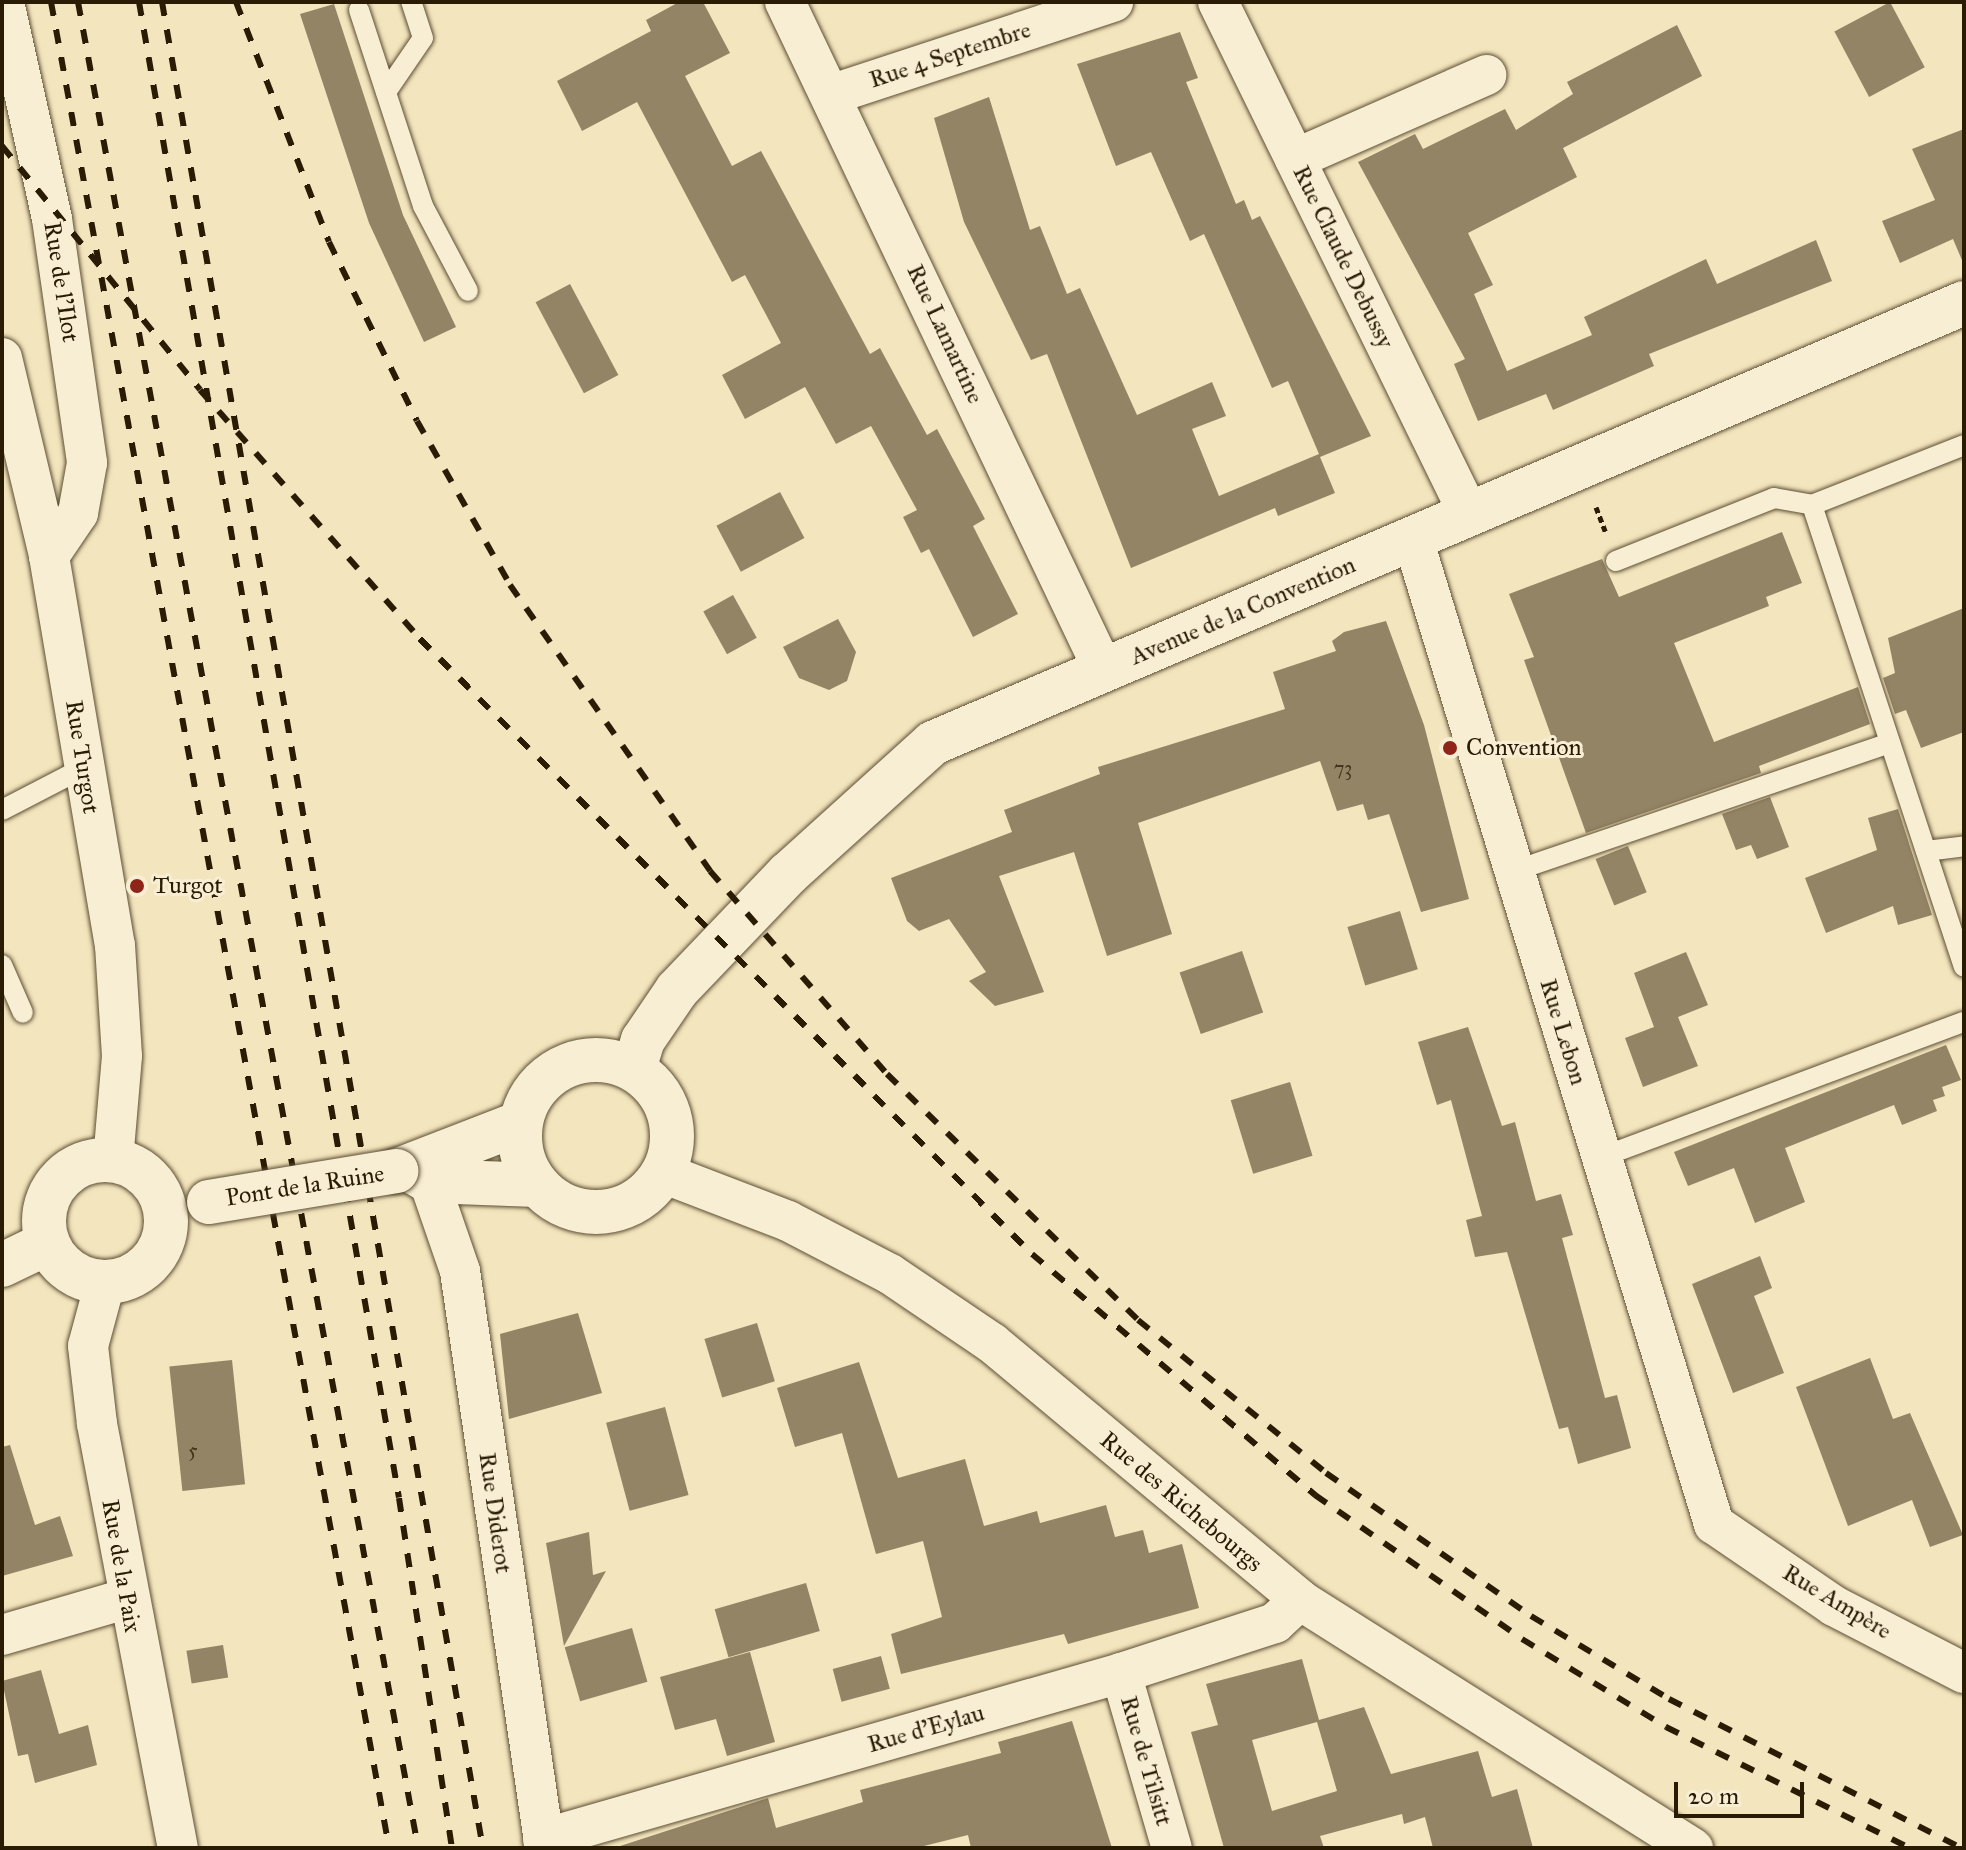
<!DOCTYPE html>
<meta charset="utf-8">
<style>
body{margin:0}
#map{position:relative;width:1966px;height:1850px;overflow:hidden;background:#f3e5bd;font-family:"IM FELL Great Primer",serif}
div>[style]{position:absolute}
[style*='--x']{left:calc(var(--x)*1px);top:calc(var(--y)*1px);width:calc(var(--w)*1px);rotate:calc(var(--a)*1deg)}
.building>*{inset:0;background:#938465;transform-origin:0 0}
.path>*{height:5px;margin-top:-2.5px;transform-origin:0;background:repeating-linear-gradient(90deg,#2a1b05 0 6px,transparent 0 10px)}
.roads{filter:drop-shadow(0 0 2px #5c4e33) drop-shadow(0 0 2px #5c4e33)}
.service>*{height:20px;margin:-10px;padding:0 10px;transform-origin:10px;border-radius:10px;background:#f7eed4}
.minor>*{height:40px;margin:-20px;padding:0 20px;transform-origin:20px;border-radius:20px;background:#f7eed4}
.tertiary>*{height:44px;margin:-22px;padding:0 22px;transform-origin:22px;border-radius:22px;background:#f7eed4}
.tertiary>.ring{margin:-22px;padding:0;box-sizing:content-box;background:none;border:44px solid #f7eed4;border-radius:50%}
.rail>*{height:6px;margin-top:-3px;transform-origin:0;background:repeating-linear-gradient(90deg,#2a1b05 0 14px,transparent 0 28px)}
.bridges{filter:drop-shadow(0 0 2px #5c4e33) drop-shadow(0 0 2px #5c4e33)}
.tertiary-bridge>*{height:44px;margin:-22px;padding:0 22px;transform-origin:22px;border-radius:22px;background:#f7eed4}
.dots>*{width:22px;height:22px;translate:-50% -50%;box-sizing:border-box;border:4px solid #f7eed4;border-radius:50%}
span{translate:-50% -50%;white-space:nowrap;text-align:center;line-height:1.15;-webkit-text-stroke:6px #f7eed4;paint-order:stroke}
.number-label{font-size:20px;color:#44351d}
.number-label span{-webkit-text-stroke-width:0}
.street-label{font-size:24px;color:#2a1b05}
.poi-label{font-size:24px;color:#2a1b05}
.left{translate:0 -50%;text-align:left}
.frame{position:absolute;inset:0;border:4px solid #2a1b05;pointer-events:none}
.scale{position:absolute;left:1674px;top:1782px;width:130px;height:36px;box-sizing:border-box;border:4px solid #2a1b05;border-top:0;padding-left:10px;font-size:24px;line-height:28px;white-space:nowrap;color:#2a1b05;-webkit-text-stroke:6px #f7eed4;paint-order:stroke}
</style>
<div id="map">
<div class="building">
<div style="clip-path:polygon(679px 2px,703px 2px,730px 53px,685px 76px,732px 166px,761px 151px,870px 354px,880px 348px,927px 435px,937px 429px,985px 519px,973px 526px,1018px 614px,973px 637px,929px 549px,921px 553px,903px 517px,917px 510px,871px 426px,836px 444px,805px 387px,745px 419px,722px 375px,781px 343px,745px 275px,732px 282px,637px 102px,582px 131px,557px 81px,651px 31px,646px 20px)"></div>
<div style="left:1890px;top:2px;width:74px;height:63px;rotate:62deg"></div>
<div style="clip-path:polygon(334px 4px,403px 215px,456px 327px,424px 342px,369px 223px,300px 14px)"></div>
<div style="clip-path:polygon(1677px 25px,1702px 76px,1563px 148px,1577px 177px,1468px 233px,1493px 285px,1474px 294px,1507px 371px,1592px 335px,1584px 317px,1706px 259px,1717px 284px,1816px 240px,1832px 281px,1649px 354px,1654px 366px,1553px 410px,1546px 394px,1478px 421px,1454px 364px,1465px 359px,1358px 162px,1415px 134px,1423px 149px,1505px 109px,1516px 130px,1573px 94px,1567px 82px)"></div>
<div style="clip-path:polygon(1180px 32px,1198px 78px,1186px 82px,1236px 204px,1244px 200px,1252px 220px,1260px 216px,1371px 436px,1320px 457px,1335px 493px,1278px 516px,1275px 508px,1131px 568px,1047px 354px,1031px 360px,964px 222px,934px 118px,989px 97px,1030px 230px,1040px 226px,1067px 294px,1080px 288px,1137px 415px,1212px 382px,1226px 416px,1192px 429px,1219px 496px,1319px 454px,1288px 381px,1272px 388px,1204px 234px,1190px 241px,1151px 152px,1116px 166px,1077px 64px)"></div>
<div style="clip-path:polygon(1964px 129px,1964px 265px,1953px 239px,1900px 263px,1882px 221px,1935px 200px,1912px 149px)"></div>
<div style="left:570px;top:284px;width:103px;height:39px;rotate:62deg"></div>
<div style="left:780px;top:492px;width:52px;height:72px;rotate:62deg"></div>
<div style="clip-path:polygon(1782px 532px,1802px 583px,1766px 597px,1769px 606px,1674px 643px,1714px 742px,1858px 687px,1870px 724px,1759px 766px,1761px 773px,1586px 833px,1524px 660px,1534px 657px,1509px 594px,1602px 559px,1619px 597px)"></div>
<div style="left:733px;top:595px;width:49px;height:34px;rotate:61deg"></div>
<div style="clip-path:polygon(1964px 608px,1964px 732px,1921px 748px,1906px 710px,1895px 714px,1883px 678px,1895px 673px,1888px 638px)"></div>
<div style="clip-path:polygon(838px 619px,856px 652px,847px 681px,829px 690px,799px 678px,783px 647px)"></div>
<div style="clip-path:polygon(1386px 621px,1424px 725px,1469px 899px,1421px 912px,1389px 814px,1368px 820px,1363px 804px,1337px 811px,1320px 761px,1138px 823px,1172px 934px,1107px 956px,1074px 852px,999px 876px,1044px 992px,995px 1006px,969px 981px,986px 972px,949px 919px,919px 931px,907px 921px,891px 878px,1012px 832px,1004px 810px,1100px 774px,1098px 767px,1285px 709px,1273px 672px,1336px 651px,1332px 641px,1344px 632px)"></div>
<div style="clip-path:polygon(1770px 797px,1789px 847px,1757px 859px,1751px 845px,1736px 850px,1722px 814px)"></div>
<div style="clip-path:polygon(1898px 809px,1932px 915px,1898px 925px,1893px 906px,1826px 933px,1805px 878px,1877px 850px,1868px 818px)"></div>
<div style="left:1628px;top:846px;width:50px;height:35px;rotate:68deg"></div>
<div style="left:1400px;top:911px;width:61px;height:55px;rotate:73deg"></div>
<div style="left:1242px;top:951px;width:65px;height:66px;rotate:71deg"></div>
<div style="clip-path:polygon(1686px 952px,1708px 1005px,1678px 1017px,1698px 1066px,1643px 1087px,1625px 1038px,1654px 1027px,1634px 973px)"></div>
<div style="clip-path:polygon(1468px 1027px,1502px 1126px,1515px 1122px,1536px 1201px,1561px 1194px,1573px 1235px,1562px 1238px,1605px 1398px,1617px 1395px,1631px 1448px,1578px 1464px,1568px 1427px,1559px 1429px,1507px 1252px,1475px 1257px,1466px 1220px,1482px 1216px,1451px 1100px,1437px 1105px,1418px 1042px)"></div>
<div style="clip-path:polygon(1946px 1045px,1961px 1080px,1942px 1087px,1945px 1096px,1933px 1100px,1937px 1111px,1902px 1125px,1894px 1105px,1785px 1148px,1805px 1202px,1755px 1223px,1734px 1168px,1688px 1186px,1674px 1152px)"></div>
<div style="left:1290px;top:1082px;width:77px;height:62px;rotate:73deg"></div>
<div style="clip-path:polygon(1760px 1256px,1772px 1288px,1754px 1296px,1784px 1373px,1733px 1393px,1692px 1284px)"></div>
<div style="clip-path:polygon(578px 1313px,602px 1393px,509px 1419px,500px 1334px)"></div>
<div style="left:757px;top:1323px;width:61px;height:55px;rotate:73deg"></div>
<div style="clip-path:polygon(1870px 1358px,1893px 1419px,1910px 1413px,1963px 1535px,1930px 1547px,1912px 1500px,1848px 1526px,1796px 1387px)"></div>
<div style="left:232px;top:1360px;width:125px;height:63px;rotate:84deg"></div>
<div style="clip-path:polygon(859px 1362px,898px 1478px,965px 1459px,984px 1526px,1037px 1511px,1040px 1523px,1106px 1505px,1115px 1537px,1143px 1530px,1149px 1553px,1182px 1544px,1199px 1608px,1068px 1644px,1064px 1634px,901px 1674px,891px 1634px,942px 1617px,923px 1541px,876px 1554px,842px 1433px,795px 1447px,777px 1388px)"></div>
<div style="left:665px;top:1407px;width:91px;height:61px;rotate:75deg"></div>
<div style="clip-path:polygon(10px 1445px,35px 1525px,60px 1516px,73px 1556px,2px 1576px,2px 1447px)"></div>
<div style="clip-path:polygon(589px 1532px,593px 1575px,606px 1571px,564px 1646px,546px 1543px)"></div>
<div style="left:806px;top:1583px;width:50px;height:95px;rotate:74deg"></div>
<div style="left:632px;top:1628px;width:56px;height:70px;rotate:74deg"></div>
<div style="left:223px;top:1645px;width:33px;height:37px;rotate:81deg"></div>
<div style="clip-path:polygon(750px 1652px,775px 1742px,727px 1756px,716px 1719px,675px 1730px,660px 1677px)"></div>
<div style="left:881px;top:1656px;width:34px;height:50px;rotate:75deg"></div>
<div style="clip-path:polygon(evenodd,1302px 1659px,1319px 1720px,1364px 1707px,1391px 1774px,1478px 1751px,1492px 1797px,1517px 1789px,1533px 1848px,1433px 1848px,1425px 1817px,1404px 1824px,1402px 1814px,1320px 1836px,1324px 1848px,1224px 1848px,1191px 1732px,1218px 1725px,1206px 1684px,1302px 1659px,1317px 1722px,1337px 1791px,1272px 1811px,1252px 1740px,1317px 1722px)"></div>
<div style="clip-path:polygon(41px 1670px,59px 1734px,88px 1725px,97px 1765px,35px 1783px,28px 1754px,18px 1756px,2px 1681px)"></div>
<div style="clip-path:polygon(1072px 1721px,1112px 1848px,971px 1848px,968px 1835px,916px 1848px,614px 1848px,768px 1798px,776px 1828px,863px 1802px,860px 1790px,1001px 1753px,998px 1742px)"></div>
</div>
<div class="path">
<div style="--x:1596;--y:507;--w:26;--a:69"></div>
</div>
<div class="roads">
<div class="service">
<div style="--x:359;--y:10;--w:206;--a:71.9"></div>
<div style="--x:423;--y:206;--w:96;--a:62.1"></div>
<div style="--x:386;--y:92;--w:65;--a:-55.6"></div>
<div style="--x:423;--y:38;--w:38;--a:-108"></div>
<div style="--x:1812;--y:505;--w:486;--a:71.8"></div>
<div style="--x:1616;--y:561;--w:170;--a:-21.7"></div>
<div style="--x:1774;--y:498;--w:39;--a:10"></div>
<div style="--x:1812;--y:505;--w:163;--a:-21.5"></div>
<div style="--x:2;--y:810;--w:91;--a:-27.4"></div>
<div style="--x:1926;--y:851;--w:38;--a:-7"></div>
<div style="--x:1514;--y:871;--w:397;--a:-18.8"></div>
<div style="--x:2;--y:965;--w:52;--a:66.4"></div>
<div style="--x:1602;--y:1157;--w:386;--a:-20.5"></div>
</div>
<div class="minor">
<div style="--x:4;--y:2;--w:222;--a:77.5"></div>
<div style="--x:52;--y:219;--w:246;--a:81.8"></div>
<div style="--x:87;--y:463;--w:51;--a:100.2"></div>
<div style="--x:78;--y:513;--w:52;--a:124"></div>
<div style="--x:785;--y:2;--w:737;--a:64.51"></div>
<div style="--x:1218;--y:2;--w:568;--a:63.89"></div>
<div style="--x:833;--y:94;--w:295;--a:-18.2"></div>
<div style="--x:1295;--y:159;--w:209;--a:-23.7"></div>
<div style="--x:2;--y:358;--w:204;--a:76.6"></div>
<div style="--x:49;--y:556;--w:395;--a:80.4"></div>
<div style="--x:115;--y:945;--w:111;--a:86.4"></div>
<div style="--x:122;--y:1056;--w:104;--a:94.9"></div>
<div style="--x:1413;--y:539;--w:1030;--a:73.01"></div>
<div style="--x:1714;--y:1524;--w:145;--a:34.3"></div>
<div style="--x:1834;--y:1606;--w:146;--a:27.3"></div>
<div style="--x:663;--y:1173;--w:134;--a:21"></div>
<div style="--x:788;--y:1221;--w:115;--a:27.5"></div>
<div style="--x:890;--y:1274;--w:123;--a:34.1"></div>
<div style="--x:992;--y:1343;--w:401;--a:39.8"></div>
<div style="--x:1300;--y:1600;--w:465;--a:32.3"></div>
<div style="--x:429;--y:1181;--w:95;--a:71"></div>
<div style="--x:460;--y:1271;--w:583;--a:81.62"></div>
<div style="--x:105;--y:1283;--w:65;--a:105.1"></div>
<div style="--x:88;--y:1346;--w:79;--a:83.4"></div>
<div style="--x:97;--y:1424;--w:432;--a:79.2"></div>
<div style="--x:2;--y:1635;--w:128;--a:-16.3"></div>
<div style="--x:1121;--y:1673;--w:182;--a:73.8"></div>
<div style="--x:543;--y:1839;--w:601;--a:-16.02"></div>
<div style="--x:1121;--y:1673;--w:162;--a:-18"></div>
<div style="--x:1275;--y:1623;--w:34;--a:-43"></div>
</div>
<div class="tertiary">
<div class="ring" style="left:520px;top:1060px;width:108px;height:108px"></div>
<div style="--x:634;--y:1069;--w:30;--a:-73"></div>
<div style="--x:643;--y:1040;--w:60;--a:-55.8"></div>
<div style="--x:677;--y:990;--w:161;--a:-46.3"></div>
<div style="--x:788;--y:874;--w:195;--a:-42.1"></div>
<div style="--x:933;--y:743;--w:1121;--a:-23.11"></div>
<div class="ring" style="left:44px;top:1160px;width:78px;height:78px"></div>
<div style="--x:408;--y:1169;--w:24;--a:30"></div>
<div style="--x:429;--y:1181;--w:108;--a:2.1"></div>
<div style="--x:396;--y:1171;--w:133;--a:-21.2"></div>
<div style="--x:2;--y:1265;--w:51;--a:-25.6"></div>
</div>
</div>
<div class="rail">
<div style="--x:51;--y:2;--w:1877;--a:79.62"></div>
<div style="--x:78;--y:2;--w:1877;--a:79.56"></div>
<div style="--x:139;--y:2;--w:1518;--a:80.14"></div>
<div style="--x:399;--y:1498;--w:354;--a:81.4"></div>
<div style="--x:162;--y:2;--w:1874;--a:80.14"></div>
<div style="--x:236;--y:2;--w:257;--a:68.8"></div>
<div style="--x:329;--y:242;--w:199;--a:63.8"></div>
<div style="--x:417;--y:421;--w:189;--a:60.4"></div>
<div style="--x:510;--y:585;--w:349;--a:55"></div>
<div style="--x:710;--y:871;--w:269;--a:48.9"></div>
<div style="--x:887;--y:1074;--w:351;--a:44.4"></div>
<div style="--x:1138;--y:1320;--w:242;--a:39.1"></div>
<div style="--x:1326;--y:1473;--w:250;--a:34.9"></div>
<div style="--x:1531;--y:1616;--w:161;--a:31"></div>
<div style="--x:1669;--y:1699;--w:329;--a:27"></div>
<div style="--x:2;--y:146;--w:314;--a:50.9"></div>
<div style="--x:200;--y:390;--w:332;--a:48.5"></div>
<div style="--x:420;--y:639;--w:868;--a:45.14"></div>
<div style="--x:1032;--y:1254;--w:372;--a:40.4"></div>
<div style="--x:1315;--y:1495;--w:252;--a:34.8"></div>
<div style="--x:1522;--y:1639;--w:169;--a:31.4"></div>
<div style="--x:1666;--y:1727;--w:272;--a:26.4"></div>
</div>
<div class="bridges">
<div class="tertiary-bridge">
<div style="--x:209;--y:1202;--w:190;--a:-9.4"></div>
</div>
</div>
<div class="dots">
<div style="left:1450px;top:748px;background:#8f2418"></div>
<div style="left:137px;top:886px;background:#8f2418"></div>
</div>
<div class="number-label">
<span style="left:1343px;top:768px">73</span>
<span style="left:193px;top:1450px">5</span>
</div>
<div class="street-label">
<span style="left:950px;top:55px;rotate:-18deg">Rue 4 Septembre</span>
<span style="left:1343px;top:257px;rotate:64deg">Rue Claude Debussy</span>
<span style="left:61px;top:282px;rotate:81deg">Rue de l'Ilot</span>
<span style="left:945px;top:334px;rotate:65deg">Rue Lamartine</span>
<span style="left:1243px;top:611px;rotate:-23deg">Avenue de la Convention</span>
<span style="left:82px;top:757px;rotate:81deg">Rue Turgot</span>
<span style="left:1563px;top:1032px;rotate:73deg">Rue Lebon</span>
<span style="left:305px;top:1186px;rotate:-9deg">Pont de la Ruine</span>
<span style="left:1181px;top:1502px;rotate:40deg">Rue des Richebourgs</span>
<span style="left:495px;top:1513px;rotate:82deg">Rue Diderot</span>
<span style="left:121px;top:1566px;rotate:80deg">Rue de la Paix</span>
<span style="left:1837px;top:1602px;rotate:31deg">Rue Ampère</span>
<span style="left:926px;top:1729px;rotate:-16deg">Rue d'Eylau</span>
<span style="left:1146px;top:1761px;rotate:74deg">Rue de Tilsitt</span>
</div>
<div class="poi-label">
<span class="left" style="left:1466px;top:748px">Convention</span>
<span class="left" style="left:153px;top:886px">Turgot</span>
</div>
<div class="frame"></div>
<div class="scale">20 m</div>
</div>
